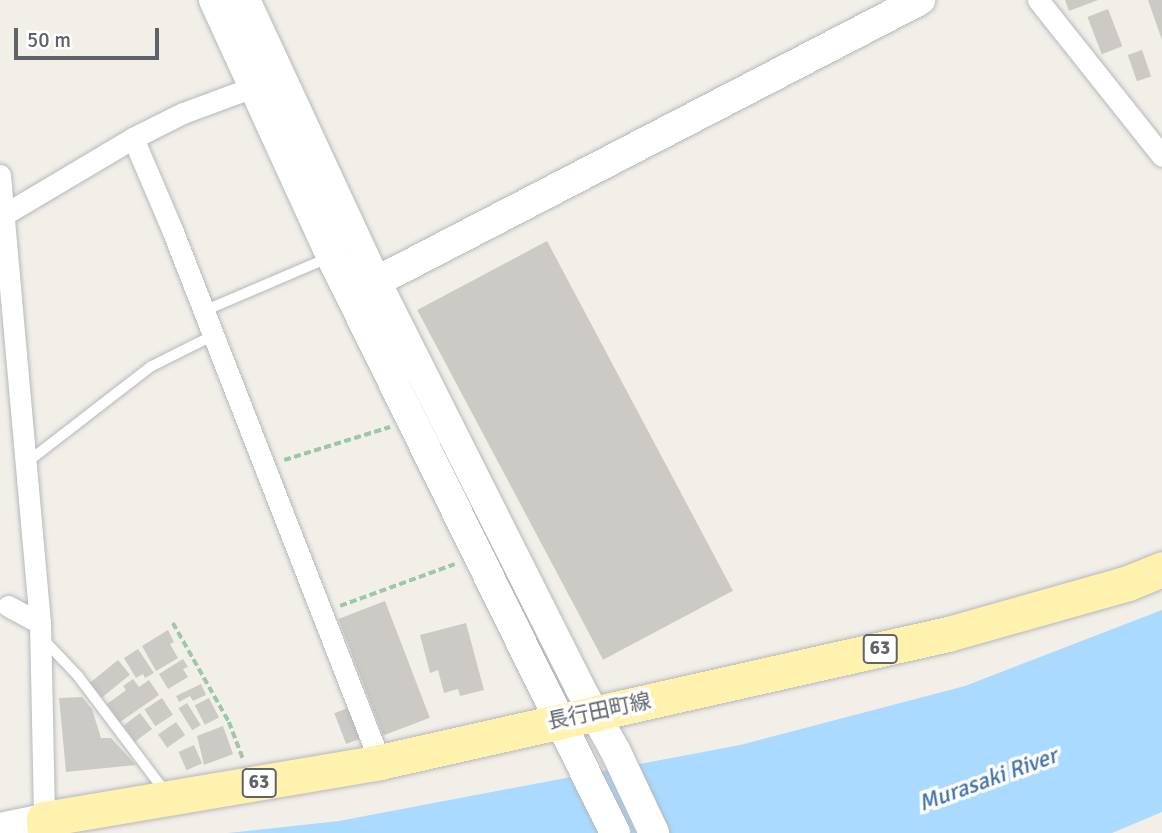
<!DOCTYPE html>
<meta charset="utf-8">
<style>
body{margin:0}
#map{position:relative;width:1162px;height:833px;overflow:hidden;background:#f1efe8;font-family:Signika,"Noto Sans JP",sans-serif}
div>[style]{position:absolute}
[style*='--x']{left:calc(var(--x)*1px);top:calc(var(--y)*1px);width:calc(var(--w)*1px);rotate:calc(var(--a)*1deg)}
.water>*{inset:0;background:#aadaff}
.building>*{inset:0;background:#cccac5;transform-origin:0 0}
.path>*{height:3.5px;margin-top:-1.75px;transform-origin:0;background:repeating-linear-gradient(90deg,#9cc7a9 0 7px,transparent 0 10.5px)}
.roads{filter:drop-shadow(0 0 2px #b5b8bc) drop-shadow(0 0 2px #b5b8bc)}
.lane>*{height:10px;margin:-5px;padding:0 5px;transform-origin:5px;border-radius:5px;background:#fff}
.street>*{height:21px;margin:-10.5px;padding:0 10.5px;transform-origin:10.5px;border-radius:10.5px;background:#fff}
.secondary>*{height:30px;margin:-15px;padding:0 15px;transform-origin:15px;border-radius:15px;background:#fff}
.primary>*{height:35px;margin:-17.5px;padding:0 17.5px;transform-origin:17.5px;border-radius:17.5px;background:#fff2af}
span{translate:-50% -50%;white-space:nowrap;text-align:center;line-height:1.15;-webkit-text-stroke:7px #fff;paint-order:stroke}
.shield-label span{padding:2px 5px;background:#fff;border:2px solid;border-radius:5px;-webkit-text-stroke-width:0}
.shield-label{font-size:19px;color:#5f6368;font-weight:700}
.street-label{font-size:21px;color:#5f6368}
.water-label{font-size:23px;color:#4174aa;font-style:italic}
.scale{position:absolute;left:14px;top:28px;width:145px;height:32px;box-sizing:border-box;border:4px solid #5f6368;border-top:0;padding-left:9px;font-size:21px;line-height:24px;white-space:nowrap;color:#5f6368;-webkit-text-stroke:5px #fff;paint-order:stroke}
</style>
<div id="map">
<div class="water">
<div style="clip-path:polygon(1162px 610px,1162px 812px,1112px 833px,228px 833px,339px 821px,740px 745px,965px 686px)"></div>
</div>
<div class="building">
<div style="clip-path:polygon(1065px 0,1098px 0,1069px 11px)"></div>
<div style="clip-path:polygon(1148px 0,1162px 0,1162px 40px)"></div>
<div style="left:1108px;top:9px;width:40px;height:22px;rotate:69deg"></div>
<div style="left:1142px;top:50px;width:28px;height:15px;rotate:71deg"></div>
<div style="left:547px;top:241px;width:396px;height:147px;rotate:62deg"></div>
<div style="left:385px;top:601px;width:125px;height:50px;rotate:69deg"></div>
<div style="clip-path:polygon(466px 623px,484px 690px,460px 696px,458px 689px,444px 693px,438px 670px,430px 673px,420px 635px)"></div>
<div style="clip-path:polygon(168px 630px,174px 642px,170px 644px,178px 658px,156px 671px,142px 646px)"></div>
<div style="clip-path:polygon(138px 649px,154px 673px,145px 678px,143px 674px,136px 678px,124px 658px)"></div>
<div style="clip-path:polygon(183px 659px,188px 667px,183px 669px,188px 677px,168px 689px,159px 674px)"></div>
<div style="left:118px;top:660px;width:19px;height:36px;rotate:51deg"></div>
<div style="clip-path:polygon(133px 679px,139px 687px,149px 680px,159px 695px,120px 722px,107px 704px,126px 690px,123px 686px)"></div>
<div style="clip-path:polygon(201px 684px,206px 695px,193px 701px,190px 696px,179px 702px,176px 696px)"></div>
<div style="clip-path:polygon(82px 697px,92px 709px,101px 738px,111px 738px,136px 765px,66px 772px,59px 698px)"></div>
<div style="left:162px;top:698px;width:20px;height:21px;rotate:57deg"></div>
<div style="left:209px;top:698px;width:22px;height:16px;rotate:63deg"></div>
<div style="left:187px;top:703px;width:26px;height:10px;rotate:58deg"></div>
<div style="left:353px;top:706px;width:33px;height:20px;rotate:69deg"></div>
<div style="left:140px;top:713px;width:20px;height:21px;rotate:53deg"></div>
<div style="left:176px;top:722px;width:16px;height:22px;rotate:55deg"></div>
<div style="clip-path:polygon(223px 726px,233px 754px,204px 765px,197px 736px)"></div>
<div style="left:194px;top:745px;width:20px;height:17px;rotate:66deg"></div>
</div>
<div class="path">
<div style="--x:284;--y:460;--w:111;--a:-17.3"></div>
<div style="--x:340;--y:606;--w:122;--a:-20.1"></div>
<div style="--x:173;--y:623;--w:114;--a:60.5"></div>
<div style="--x:229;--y:722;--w:40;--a:69"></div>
</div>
<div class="roads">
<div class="lane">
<div style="--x:204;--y:311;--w:137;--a:-23.2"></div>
<div style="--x:26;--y:463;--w:157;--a:-37.7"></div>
<div style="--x:150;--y:367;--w:72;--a:-26.6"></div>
<div style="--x:41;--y:637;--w:54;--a:46.5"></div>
<div style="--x:78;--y:676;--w:148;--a:53"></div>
</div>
<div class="street">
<div style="--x:1038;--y:0;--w:199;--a:51.5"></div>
<div style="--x:133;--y:138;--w:102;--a:66.9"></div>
<div style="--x:173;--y:232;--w:569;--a:68.67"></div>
<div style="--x:0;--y:175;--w:450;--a:84.9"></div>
<div style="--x:40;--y:623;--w:196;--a:88.8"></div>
<div style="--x:0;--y:217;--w:155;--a:-30.7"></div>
<div style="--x:133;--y:138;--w:56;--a:-26.6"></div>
<div style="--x:183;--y:113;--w:90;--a:-20.3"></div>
<div style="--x:8;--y:606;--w:36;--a:28"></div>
</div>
<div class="secondary">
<div style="--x:214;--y:0;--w:281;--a:65.4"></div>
<div style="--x:331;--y:256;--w:643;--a:63.79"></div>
<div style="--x:245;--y:0;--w:311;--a:65.1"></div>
<div style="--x:376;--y:282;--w:454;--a:63.3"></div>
<div style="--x:580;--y:688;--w:71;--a:60.6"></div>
<div style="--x:615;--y:750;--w:92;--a:64.8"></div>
<div style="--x:360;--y:290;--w:631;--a:-27.38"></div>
<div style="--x:0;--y:828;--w:45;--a:-11.6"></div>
</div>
<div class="primary">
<div style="--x:45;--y:833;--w:14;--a:-94"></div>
<div style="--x:44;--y:819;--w:341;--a:-9.6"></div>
<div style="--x:380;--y:762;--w:582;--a:-12.7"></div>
<div style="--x:948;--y:634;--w:187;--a:-15.8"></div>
<div style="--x:1128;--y:583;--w:37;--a:-22"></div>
</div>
</div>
<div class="shield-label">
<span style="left:880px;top:649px">63</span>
<span style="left:259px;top:783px">63</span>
</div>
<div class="street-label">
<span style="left:599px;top:711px;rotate:-12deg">長行田町線</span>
</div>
<div class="water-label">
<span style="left:988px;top:780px;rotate:-20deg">Murasaki River</span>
</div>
<div class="scale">50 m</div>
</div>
